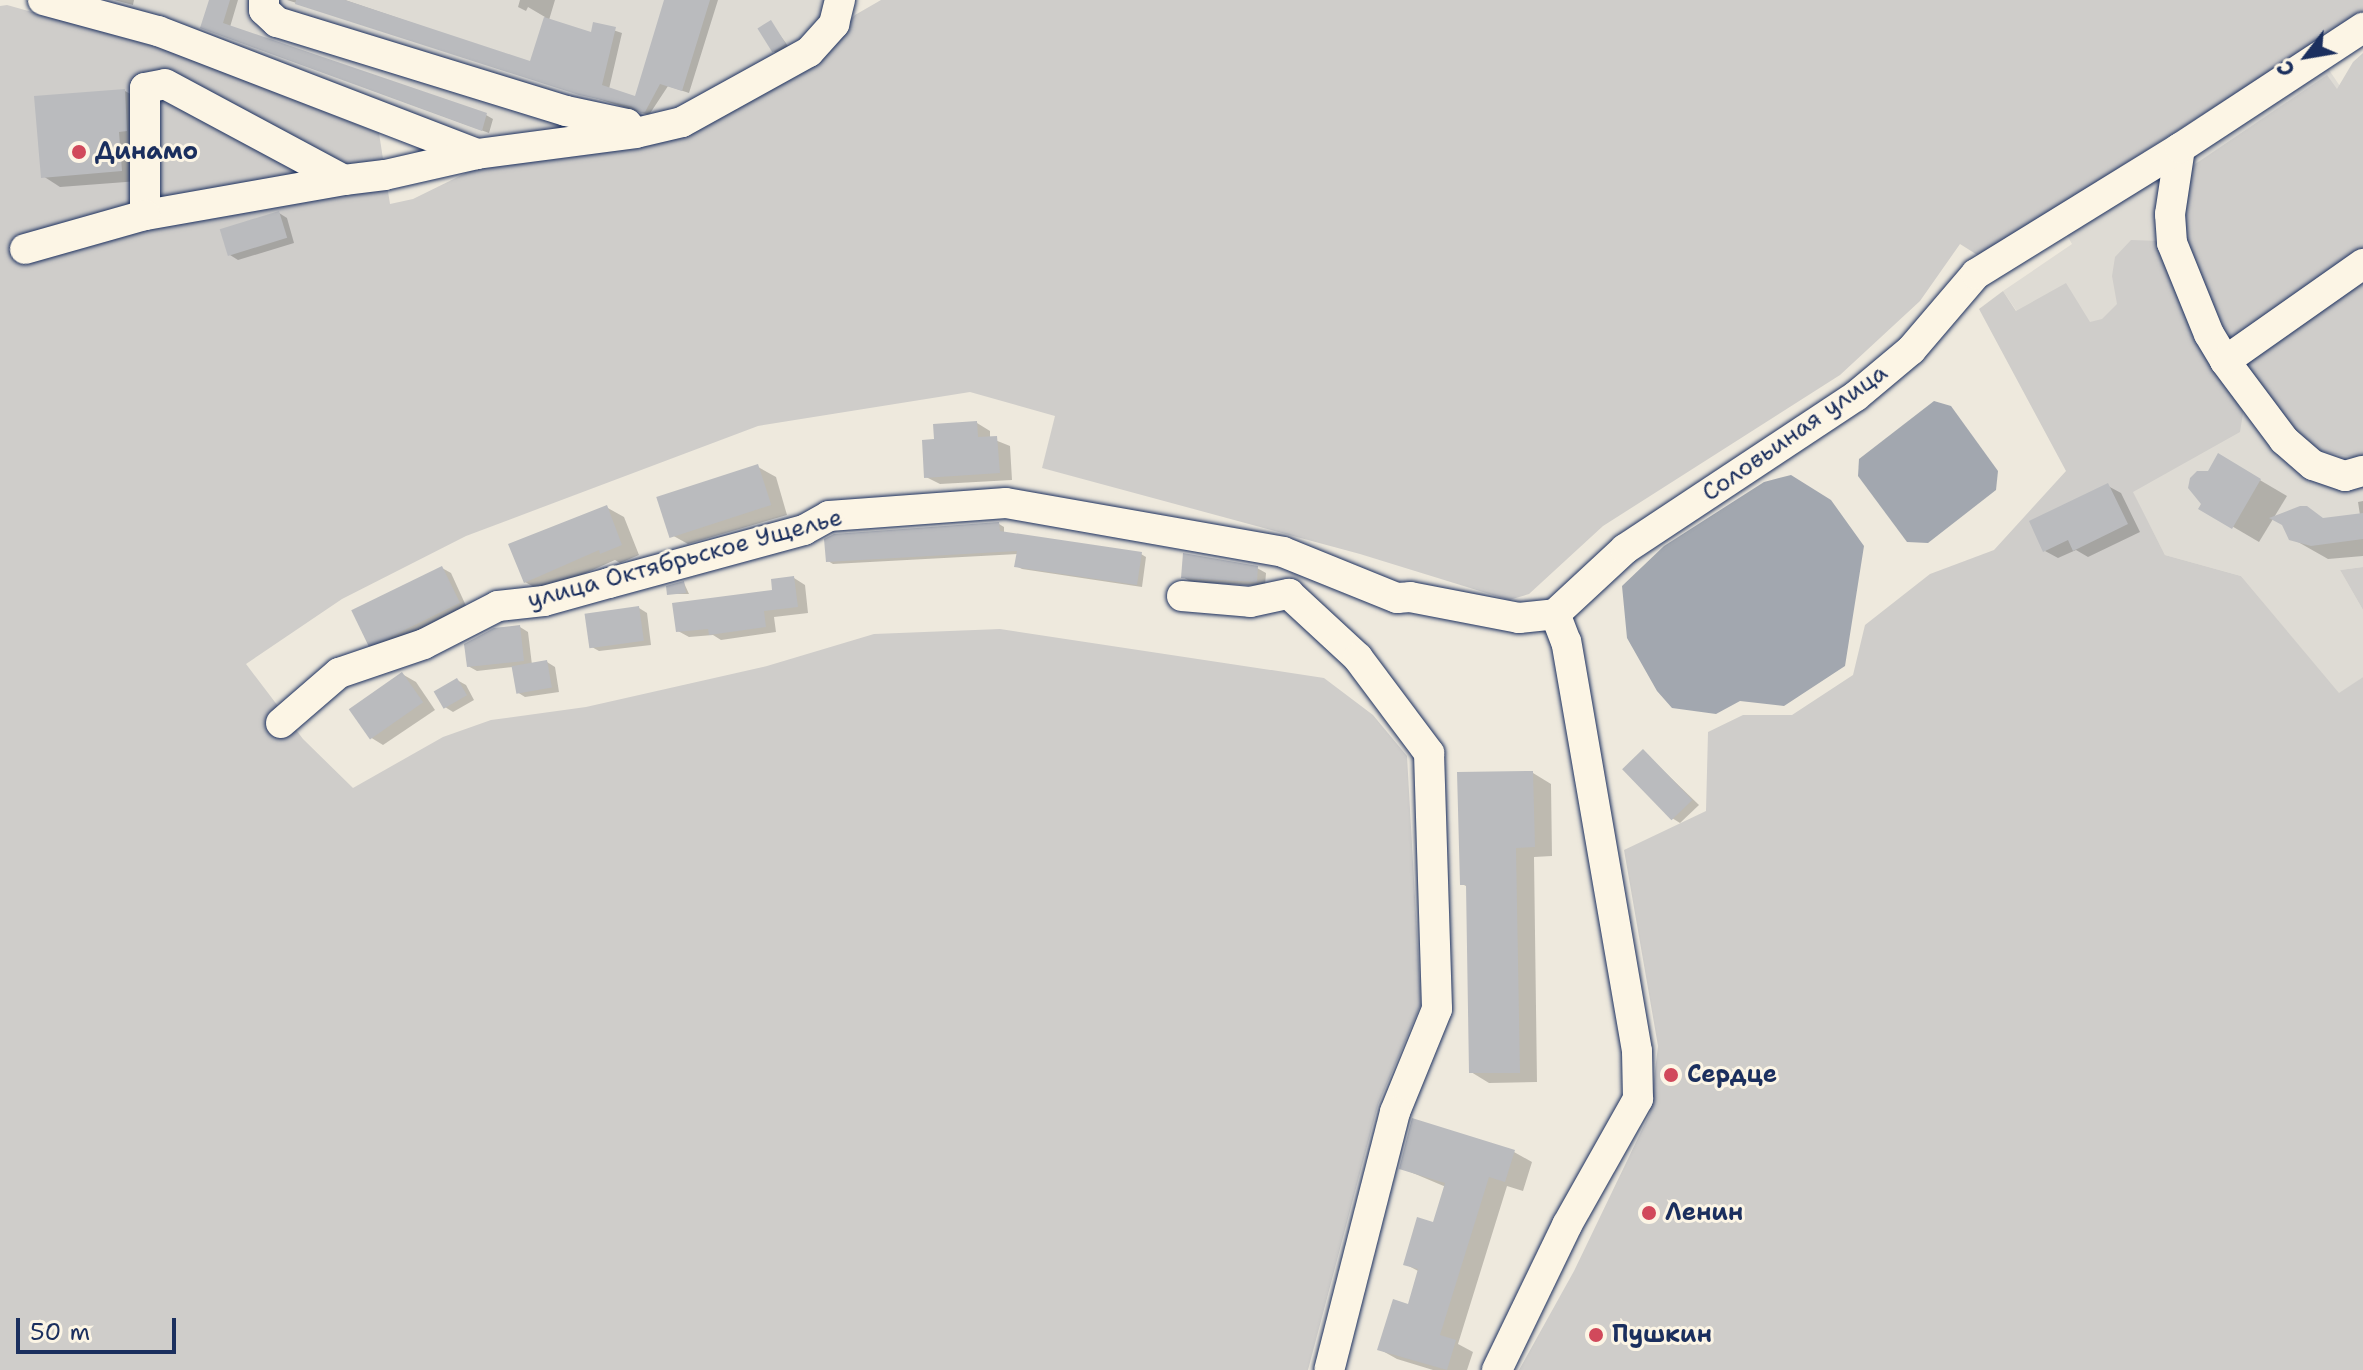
<!DOCTYPE html>
<meta charset="utf-8">
<style>
body{margin:0}
#map{position:relative;width:2363px;height:1370px;overflow:hidden;background:#eee9dd;font-family:"Shantell Sans",sans-serif}
div>[style]{position:absolute}
[style*='--x']{left:calc(var(--x)*1px);top:calc(var(--y)*1px);width:calc(var(--w)*1px);rotate:calc(var(--a)*1deg)}
.built>*{inset:0;background:#dedbd4}
.green>*{inset:0;background:#cfcdca}
.water>*{inset:0;background:#a2a7af}
.shadow>*{inset:0;background:#0003}
.building>*{inset:0;background:#babbbe;transform-origin:0 0}
.roads{filter:drop-shadow(0 0 2px #1b2f5e) drop-shadow(0 0 2px #1b2f5e)}
.minor>*{height:30px;margin:-15px;padding:0 15px;transform-origin:15px;border-radius:15px;background:#fcf5e5}
.dots>*{width:22px;height:22px;translate:-50% -50%;box-sizing:border-box;border:4px solid #fcf5e5;border-radius:50%}
span{translate:-50% -50%;white-space:nowrap;text-align:center;line-height:1.15;-webkit-text-stroke:6px #fcf5e5;paint-order:stroke}
.poi-label{font-size:24px;color:#1b2f5e;font-weight:700}
.left{translate:0 -50%;text-align:left}
.street-label{font-size:24px;color:#1b2f5e}
.north{position:absolute;left:2267px;top:16px;width:80px;height:80px;-webkit-text-stroke:6px #fcf5e5;paint-order:stroke;rotate:239deg;font-size:22px;font-weight:700;line-height:32px;text-align:center;color:#1b2f5e}
.north::after{content:'';display:block;margin:auto;width:28px;height:36px;background:#1b2f5e;clip-path:polygon(50% 0,100% 100%,50% 72%,0 100%)}
.scale{position:absolute;left:16px;top:1318px;width:160px;height:36px;box-sizing:border-box;border:4px solid #1b2f5e;border-top:0;padding-left:10px;font-size:24px;line-height:28px;white-space:nowrap;color:#1b2f5e;-webkit-text-stroke:6px #fcf5e5;paint-order:stroke}
</style>
<div id="map">
<div class="built">
<div style="clip-path:polygon(72px 0,824px 0,817px 33px,684px 112px,489px 138px,453px 130px)"></div>
<div style="clip-path:polygon(2327px 67px,2363px 120px,2363px 567px,2340px 570px,2363px 610px,2363px 677px,2339px 694px,2241px 576px,2165px 555px,2110px 449px,2003px 291px,2072px 244px,2064px 230px)"></div>
</div>
<div class="green">
<div style="clip-path:polygon(881px 0,2363px 0,2363px 13px,1979px 256px,1960px 244px,1920px 301px,1840px 375px,1603px 526px,1529px 594px,1509px 600px,1360px 554px,1042px 468px,1055px 416px,970px 392px,758px 426px,466px 536px,342px 599px,246px 664px,303px 739px,353px 788px,443px 737px,491px 720px,586px 707px,767px 666px,874px 634px,1000px 629px,1324px 678px,1373px 715px,1407px 756px,1421px 1004px,1378px 1105px,1308px 1370px,0 1370px,0 6px,7px 5px,164px 49px,379px 133px,390px 204px,413px 199px,476px 168px,682px 132px,814px 58px,855px 15px)"></div>
<div style="clip-path:polygon(2363px 53px,2363px 254px,2227px 352px,2186px 248px,2182px 173px,2327px 75px,2337px 89px,2353px 62px)"></div>
<div style="clip-path:polygon(2131px 240px,2159px 241px,2244px 407px,2240px 432px,2133px 492px,2165px 555px,2241px 576px,2339px 693px,2363px 677px,2363px 1370px,1519px 1370px,1574px 1271px,1650px 1113px,1658px 1046px,1624px 850px,1706px 811px,1708px 732px,1743px 715px,1792px 715px,1853px 675px,1865px 625px,1930px 574px,1994px 550px,2066px 471px,1979px 309px,2003px 291px,2016px 311px,2066px 283px,2090px 322px,2102px 319px,2117px 304px,2112px 276px,2115px 257px)"></div>
<div style="clip-path:polygon(2363px 277px,2363px 456px,2359px 458px,2308px 449px,2252px 382px,2248px 359px)"></div>
<div style="clip-path:polygon(2363px 567px,2363px 610px,2340px 570px)"></div>
</div>
<div class="water">
<div style="clip-path:polygon(1934px 401px,1951px 406px,1998px 471px,1996px 490px,1928px 543px,1907px 542px,1858px 476px,1859px 459px)"></div>
<div style="clip-path:polygon(1791px 475px,1831px 500px,1864px 546px,1845px 666px,1784px 706px,1740px 701px,1716px 714px,1672px 708px,1657px 691px,1627px 638px,1622px 586px,1664px 546px,1764px 482px)"></div>
</div>
<div class="shadow">
<div style="clip-path:polygon(114px 0,134px 0,133px 5px)"></div>
<div style="clip-path:polygon(211px 0,238px 0,230px 27px,486px 115px,493px 119px,489px 133px,210px 31px)"></div>
<div style="clip-path:polygon(287px 0,345px 0,531px 63px,545px 17px,528px 7px,526px 11px,534px 15px,518px 7px,520px 0,555px 0,549px 20px,592px 34px,595px 24px,622px 33px,609px 89px,636px 98px,666px 0,718px 0,689px 93px,668px 86px,649px 115px)"></div>
<div style="clip-path:polygon(771px 23px,788px 46px,776px 53px,773px 51px)"></div>
<div style="clip-path:polygon(125px 91px,143px 101px,139px 181px,60px 187px,43px 176px)"></div>
<div style="clip-path:polygon(279px 213px,287px 218px,294px 243px,238px 260px,230px 255px)"></div>
<div style="clip-path:polygon(977px 423px,990px 431px,990px 438px,1010px 446px,1012px 480px,940px 484px,926px 477px,936px 441px)"></div>
<div style="clip-path:polygon(2219px 456px,2287px 496px,2259px 542px,2201px 508px,2209px 473px)"></div>
<div style="clip-path:polygon(758px 467px,776px 477px,787px 515px,688px 544px,670px 534px)"></div>
<div style="clip-path:polygon(2108px 486px,2121px 493px,2140px 532px,2088px 557px,2076px 550px,2058px 558px,2045px 551px)"></div>
<div style="clip-path:polygon(2363px 501px,2363px 556px,2328px 559px,2291px 538px,2326px 520px,2360px 515px,2358px 502px)"></div>
<div style="clip-path:polygon(606px 507px,624px 517px,639px 555px,620px 563px,615px 560px,543px 592px,525px 582px)"></div>
<div style="clip-path:polygon(999px 524px,1004px 527px,1004px 534px,1141px 554px,1146px 557px,1142px 587px,1022px 569px,1016px 566px,1018px 554px,833px 564px,828px 561px)"></div>
<div style="clip-path:polygon(442px 568px,451px 573px,467px 608px,378px 648px,369px 643px)"></div>
<div style="clip-path:polygon(1257px 568px,1266px 573px,1265px 586px,1191px 582px,1183px 577px)"></div>
<div style="clip-path:polygon(794px 578px,805px 585px,808px 613px,774px 617px,776px 632px,721px 640px,713px 635px,689px 637px,678px 631px,774px 591px)"></div>
<div style="clip-path:polygon(684px 583px,689px 594px,669px 594px)"></div>
<div style="clip-path:polygon(639px 608px,647px 613px,651px 645px,599px 651px,590px 646px)"></div>
<div style="clip-path:polygon(520px 627px,528px 632px,532px 665px,547px 662px,555px 667px,559px 692px,525px 697px,517px 692px,513px 667px,477px 671px,468px 666px)"></div>
<div style="clip-path:polygon(402px 674px,416px 682px,435px 710px,383px 745px,370px 737px)"></div>
<div style="clip-path:polygon(457px 680px,466px 685px,474px 700px,453px 712px,445px 707px)"></div>
<div style="clip-path:polygon(1643px 751px,1699px 805px,1680px 823px,1672px 818px)"></div>
<div style="clip-path:polygon(1533px 773px,1551px 784px,1552px 856px,1534px 857px,1537px 1082px,1489px 1083px,1471px 1072px,1468px 887px,1462px 884px)"></div>
<div style="clip-path:polygon(1514px 1152px,1532px 1162px,1523px 1191px,1507px 1186px,1458px 1344px,1473px 1352px,1467px 1370px,1433px 1370px,1397px 1359px,1379px 1349px,1409px 1306px,1420px 1272px,1405px 1264px,1434px 1225px,1446px 1187px,1401px 1168px)"></div>
</div>
<div class="building">
<div style="clip-path:polygon(209px 0,230px 0,223px 23px,487px 113px,482px 131px,200px 28px)"></div>
<div style="clip-path:polygon(296px 0,345px 0,530px 61px,544px 17px,591px 32px,593px 22px,616px 27px,602px 85px,635px 96px,664px 0,710px 0,682px 91px,660px 84px,645px 112px,641px 113px,631px 106px,579px 95px,295px 4px)"></div>
<div style="left:771px;top:20px;width:28px;height:16px;rotate:58deg"></div>
<div style="clip-path:polygon(125px 89px,127px 131px,119px 132px,122px 171px,41px 178px,34px 96px)"></div>
<div style="left:279px;top:211px;width:28px;height:62px;rotate:73deg"></div>
<div style="clip-path:polygon(977px 421px,978px 437px,997px 436px,1000px 473px,924px 478px,922px 440px,934px 439px,933px 424px)"></div>
<div style="clip-path:polygon(2218px 453px,2261px 479px,2232px 529px,2198px 509px,2201px 504px,2188px 488px,2190px 478px,2197px 471px,2208px 471px)"></div>
<div style="left:758px;top:464px;width:43px;height:107px;rotate:72deg"></div>
<div style="clip-path:polygon(2108px 483px,2128px 524px,2073px 551px,2068px 540px,2043px 552px,2029px 521px)"></div>
<div style="clip-path:polygon(607px 505px,622px 545px,600px 554px,599px 550px,524px 583px,508px 544px)"></div>
<div style="clip-path:polygon(2300px 506px,2307px 506px,2323px 518px,2363px 513px,2363px 539px,2311px 546px,2289px 540px,2282px 525px,2269px 518px)"></div>
<div style="clip-path:polygon(999px 522px,1000px 531px,1142px 552px,1137px 585px,1014px 567px,1017px 551px,826px 562px,824px 539px,834px 534px)"></div>
<div style="clip-path:polygon(1183px 553px,1258px 566px,1257px 582px,1181px 578px)"></div>
<div style="left:442px;top:566px;width:41px;height:101px;rotate:64deg"></div>
<div style="clip-path:polygon(794px 576px,798px 607px,764px 611px,766px 627px,709px 635px,708px 629px,676px 632px,672px 603px,772px 590px,771px 579px)"></div>
<div style="clip-path:polygon(684px 581px,686px 593px,667px 595px,666px 586px)"></div>
<div style="left:639px;top:606px;width:35px;height:55px;rotate:82deg"></div>
<div style="clip-path:polygon(520px 625px,524px 661px,467px 667px,464px 644px,494px 628px)"></div>
<div style="left:547px;top:660px;width:28px;height:36px;rotate:80deg"></div>
<div style="left:402px;top:672px;width:37px;height:65px;rotate:55deg"></div>
<div style="left:457px;top:678px;width:20px;height:27px;rotate:60deg"></div>
<div style="left:1643px;top:749px;width:71px;height:29px;rotate:46deg"></div>
<div style="clip-path:polygon(1533px 771px,1535px 847px,1516px 848px,1520px 1073px,1469px 1073px,1466px 885px,1460px 885px,1457px 772px)"></div>
<div style="clip-path:polygon(1412px 1118px,1515px 1150px,1505px 1182px,1489px 1177px,1440px 1335px,1456px 1340px,1447px 1370px,1377px 1350px,1393px 1299px,1408px 1304px,1418px 1269px,1403px 1265px,1417px 1217px,1433px 1222px,1445px 1183px,1399px 1169px)"></div>
</div>
<div class="roads">
<div class="minor">
<div style="--x:43;--y:0;--w:119;--a:15.1"></div>
<div style="--x:158;--y:31;--w:342;--a:21.1"></div>
<div style="--x:264;--y:0;--w:10;--a:90"></div>
<div style="--x:264;--y:10;--w:18;--a:43"></div>
<div style="--x:277;--y:22;--w:302;--a:17.1"></div>
<div style="--x:566;--y:111;--w:62;--a:12"></div>
<div style="--x:627;--y:124;--w:6;--a:51"></div>
<div style="--x:2180;--y:148;--w:67;--a:98.6"></div>
<div style="--x:2170;--y:214;--w:29;--a:86"></div>
<div style="--x:2172;--y:243;--w:98;--a:67.9"></div>
<div style="--x:2209;--y:334;--w:31;--a:59"></div>
<div style="--x:2225;--y:361;--w:99;--a:53.2"></div>
<div style="--x:2284;--y:440;--w:38;--a:41"></div>
<div style="--x:2313;--y:465;--w:34;--a:19"></div>
<div style="--x:2345;--y:476;--w:19;--a:-16"></div>
<div style="--x:344;--y:180;--w:202;--a:170"></div>
<div style="--x:145;--y:215;--w:127;--a:-90"></div>
<div style="--x:145;--y:88;--w:20;--a:-11"></div>
<div style="--x:165;--y:84;--w:203;--a:28.2"></div>
<div style="--x:344;--y:180;--w:41;--a:-7"></div>
<div style="--x:385;--y:175;--w:94;--a:-12.9"></div>
<div style="--x:477;--y:154;--w:160;--a:-7.5"></div>
<div style="--x:636;--y:133;--w:47;--a:-13.4"></div>
<div style="--x:682;--y:122;--w:145;--a:-28.9"></div>
<div style="--x:809;--y:52;--w:38;--a:-48"></div>
<div style="--x:834;--y:24;--w:25;--a:-76"></div>
<div style="--x:25;--y:249;--w:125;--a:-15.8"></div>
<div style="--x:2225;--y:361;--w:169;--a:-35.1"></div>
<div style="--x:1182;--y:596;--w:68;--a:5"></div>
<div style="--x:1250;--y:602;--w:40;--a:-12"></div>
<div style="--x:1289;--y:594;--w:94;--a:42.8"></div>
<div style="--x:1358;--y:658;--w:119;--a:53.2"></div>
<div style="--x:1429;--y:753;--w:256;--a:88.2"></div>
<div style="--x:1437;--y:1009;--w:111;--a:112.2"></div>
<div style="--x:1395;--y:1112;--w:266;--a:104.3"></div>
<div style="--x:281;--y:723;--w:77;--a:-40.8"></div>
<div style="--x:339;--y:673;--w:90;--a:-18.8"></div>
<div style="--x:424;--y:644;--w:83;--a:-27.2"></div>
<div style="--x:498;--y:606;--w:46;--a:-6.2"></div>
<div style="--x:544;--y:601;--w:67;--a:-15.5"></div>
<div style="--x:609;--y:583;--w:202;--a:-15.2"></div>
<div style="--x:804;--y:530;--w:29;--a:-29"></div>
<div style="--x:829;--y:516;--w:177;--a:-4.2"></div>
<div style="--x:1006;--y:503;--w:281;--a:10"></div>
<div style="--x:1283;--y:552;--w:123;--a:22"></div>
<div style="--x:1397;--y:598;--w:13;--a:-4"></div>
<div style="--x:1410;--y:597;--w:111;--a:10.9"></div>
<div style="--x:1519;--y:618;--w:36;--a:-6"></div>
<div style="--x:1555;--y:614;--w:96;--a:-42.9"></div>
<div style="--x:1625;--y:549;--w:277;--a:-33.5"></div>
<div style="--x:1856;--y:396;--w:72;--a:-39.9"></div>
<div style="--x:1911;--y:350;--w:100;--a:-49.5"></div>
<div style="--x:1976;--y:274;--w:240;--a:-31.7"></div>
<div style="--x:2180;--y:148;--w:219;--a:-33.3"></div>
<div style="--x:1497;--y:1370;--w:161;--a:-64.2"></div>
<div style="--x:1567;--y:1225;--w:145;--a:-60.6"></div>
<div style="--x:1638;--y:1099;--w:48;--a:-91.2"></div>
<div style="--x:1637;--y:1051;--w:415;--a:-99.8"></div>
<div style="--x:1566;--y:642;--w:30;--a:-111"></div>
</div>
</div>
<div class="dots">
<div style="left:79px;top:152px;background:#d1495b"></div>
<div style="left:1671px;top:1075px;background:#d1495b"></div>
<div style="left:1649px;top:1213px;background:#d1495b"></div>
<div style="left:1596px;top:1335px;background:#d1495b"></div>
</div>
<div class="poi-label">
<span class="left" style="left:95px;top:152px">Динамо</span>
<span class="left" style="left:1687px;top:1075px">Сердце</span>
<span class="left" style="left:1665px;top:1213px">Ленин</span>
<span class="left" style="left:1612px;top:1335px">Пушкин</span>
</div>
<div class="street-label">
<span style="left:1795px;top:433px;rotate:-35deg">Соловьиная улица</span>
<span style="left:685px;top:559px;rotate:-15deg">улица Октябрьское Ущелье</span>
</div>
<div class="north">С</div>
<div class="scale">50 m</div>
</div>
